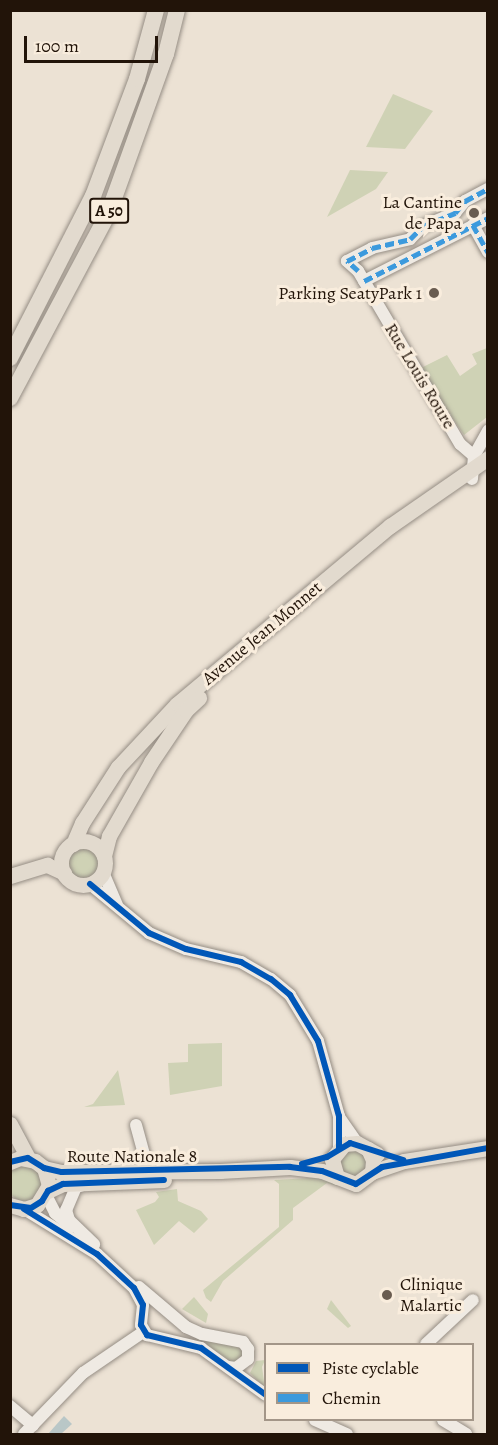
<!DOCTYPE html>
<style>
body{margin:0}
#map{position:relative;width:498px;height:1445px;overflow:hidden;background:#ece2d4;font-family:Alegreya,serif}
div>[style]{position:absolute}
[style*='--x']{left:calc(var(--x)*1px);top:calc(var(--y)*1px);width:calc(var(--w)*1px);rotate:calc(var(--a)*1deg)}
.green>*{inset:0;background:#cfd2b5}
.round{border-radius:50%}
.water>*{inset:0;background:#b9c7c7}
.roads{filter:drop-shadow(0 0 2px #958d84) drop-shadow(0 0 2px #958d84)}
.minor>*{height:12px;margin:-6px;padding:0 6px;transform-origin:6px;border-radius:6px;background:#efeae3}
.major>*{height:15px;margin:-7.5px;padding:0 7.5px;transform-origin:7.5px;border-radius:7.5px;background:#e2dace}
.major>.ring{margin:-7.5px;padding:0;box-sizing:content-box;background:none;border:15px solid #e2dace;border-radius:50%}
.highway>*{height:16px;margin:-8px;padding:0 8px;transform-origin:8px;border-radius:8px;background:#e2dace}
.quiet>*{height:4.5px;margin-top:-2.25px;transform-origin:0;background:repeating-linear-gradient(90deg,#3c9add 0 9px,transparent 0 13.5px)}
.cycleway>*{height:6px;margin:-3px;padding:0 3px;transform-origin:3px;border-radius:3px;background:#0057b8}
.dots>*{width:16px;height:16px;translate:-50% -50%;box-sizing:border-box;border:3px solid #f9eddd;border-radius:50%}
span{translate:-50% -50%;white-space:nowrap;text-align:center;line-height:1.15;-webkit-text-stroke:6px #f9eddd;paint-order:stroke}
.shield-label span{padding:2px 4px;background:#f9eddd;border:2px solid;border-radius:4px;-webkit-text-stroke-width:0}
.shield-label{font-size:16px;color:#221409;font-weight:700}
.poi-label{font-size:18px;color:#221409}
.right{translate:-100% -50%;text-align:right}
.left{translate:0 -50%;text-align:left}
.street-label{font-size:18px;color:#221409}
.frame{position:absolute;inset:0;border:12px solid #221409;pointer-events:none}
.legend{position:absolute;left:264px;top:1343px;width:210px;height:78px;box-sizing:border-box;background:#f9eddd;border:2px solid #a39688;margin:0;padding:8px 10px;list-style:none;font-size:18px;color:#221409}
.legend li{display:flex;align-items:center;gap:12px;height:30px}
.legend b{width:30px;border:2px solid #a39688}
.scale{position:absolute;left:24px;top:36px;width:134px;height:27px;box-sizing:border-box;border:3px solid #221409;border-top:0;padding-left:8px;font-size:18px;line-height:21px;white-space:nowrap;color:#221409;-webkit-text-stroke:4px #f9eddd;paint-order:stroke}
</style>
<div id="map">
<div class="green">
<div style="clip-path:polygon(393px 94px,433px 111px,405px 149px,366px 147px)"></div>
<div style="clip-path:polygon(350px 170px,388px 172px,376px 189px,327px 217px)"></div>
<div style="clip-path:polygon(487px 348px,487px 417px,464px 435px,419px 369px,447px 355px,460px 376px,477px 364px,472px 354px)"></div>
<div class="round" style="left:67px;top:846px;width:34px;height:34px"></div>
<div style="clip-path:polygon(222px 1043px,222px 1086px,170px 1095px,168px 1063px,188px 1062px,188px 1044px)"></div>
<div style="clip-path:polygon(118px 1070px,125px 1105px,84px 1107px,93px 1104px)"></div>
<div style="clip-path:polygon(349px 1148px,367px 1155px,365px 1174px,345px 1177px,338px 1158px)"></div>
<div class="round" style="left:7px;top:1165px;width:36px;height:36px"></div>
<div style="clip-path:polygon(329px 1177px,337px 1186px,327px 1183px,293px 1208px,293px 1220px,223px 1281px,211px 1302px,206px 1298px,203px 1290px,279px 1227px,279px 1184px,274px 1180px)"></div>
<div style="clip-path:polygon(177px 1189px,178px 1201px,201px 1211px,208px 1219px,194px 1233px,179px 1221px,154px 1245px,136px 1210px,155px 1202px,159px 1197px,156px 1192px)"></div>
<div style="clip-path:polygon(194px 1297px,208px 1314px,206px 1323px,182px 1309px)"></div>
<div style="clip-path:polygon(331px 1300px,351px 1326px,348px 1328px,327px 1309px)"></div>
<div style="clip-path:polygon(196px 1335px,230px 1341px,243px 1349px,243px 1355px,233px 1364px,194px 1342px)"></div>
<div style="clip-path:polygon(265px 1360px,262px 1367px,265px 1388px,250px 1373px,256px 1361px)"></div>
</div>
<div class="water">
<div style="clip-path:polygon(64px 1416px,72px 1424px,61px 1434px,48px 1434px)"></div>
</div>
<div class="roads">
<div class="minor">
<div style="--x:473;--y:225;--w:31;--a:61"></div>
<div style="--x:364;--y:281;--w:139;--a:-26.9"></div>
<div style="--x:474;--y:456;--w:29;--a:-61"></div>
<div style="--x:472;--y:479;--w:23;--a:-85"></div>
<div style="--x:474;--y:456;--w:18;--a:-139"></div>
<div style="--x:460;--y:444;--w:201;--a:-120.5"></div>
<div style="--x:358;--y:271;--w:15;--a:-138"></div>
<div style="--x:347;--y:261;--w:28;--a:-27"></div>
<div style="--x:372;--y:248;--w:39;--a:-13"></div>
<div style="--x:410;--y:239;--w:18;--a:-45"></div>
<div style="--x:423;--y:226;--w:35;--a:-22"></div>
<div style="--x:455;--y:213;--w:16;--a:-50"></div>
<div style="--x:465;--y:201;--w:26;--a:-28"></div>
<div style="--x:103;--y:872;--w:36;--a:67"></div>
<div style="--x:90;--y:884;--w:77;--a:39.7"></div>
<div style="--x:149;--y:933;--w:40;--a:23.4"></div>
<div style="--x:186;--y:949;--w:57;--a:13.3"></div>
<div style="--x:241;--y:962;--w:34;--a:30"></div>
<div style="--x:271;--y:979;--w:25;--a:40"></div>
<div style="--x:290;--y:995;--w:54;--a:58.7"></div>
<div style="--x:318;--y:1041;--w:78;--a:74.4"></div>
<div style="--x:339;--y:1116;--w:32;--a:90"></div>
<div style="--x:339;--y:1117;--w:32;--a:55"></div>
<div style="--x:136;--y:1125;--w:57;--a:74.7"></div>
<div style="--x:87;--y:1184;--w:11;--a:165"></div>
<div style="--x:76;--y:1187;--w:25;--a:113"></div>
<div style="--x:66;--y:1210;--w:10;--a:73"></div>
<div style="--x:69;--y:1220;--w:35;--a:44"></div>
<div style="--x:46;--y:1195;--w:20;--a:63"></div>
<div style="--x:55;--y:1213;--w:21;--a:39"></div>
<div style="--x:24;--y:1209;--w:86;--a:31.7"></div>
<div style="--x:97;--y:1254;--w:50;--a:42.6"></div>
<div style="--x:134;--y:1288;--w:19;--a:62"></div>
<div style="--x:143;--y:1305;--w:20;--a:96"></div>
<div style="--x:141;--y:1325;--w:12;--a:59"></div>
<div style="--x:147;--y:1335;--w:56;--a:13.5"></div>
<div style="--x:201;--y:1348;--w:80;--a:35.9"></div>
<div style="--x:139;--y:1287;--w:62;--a:40.4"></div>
<div style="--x:186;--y:1327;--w:17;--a:24"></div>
<div style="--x:202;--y:1334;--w:42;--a:11"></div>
<div style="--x:243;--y:1342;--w:9;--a:54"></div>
<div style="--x:248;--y:1349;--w:10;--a:90"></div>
<div style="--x:248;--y:1359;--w:15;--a:143"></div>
<div style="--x:236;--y:1368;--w:8;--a:-173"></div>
<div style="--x:426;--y:1344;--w:64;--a:-43.1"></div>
<div style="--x:10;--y:1406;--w:30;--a:40"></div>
<div style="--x:315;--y:1420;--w:35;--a:24"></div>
<div style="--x:443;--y:1420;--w:27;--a:31"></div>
<div style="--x:24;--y:1434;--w:85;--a:-46"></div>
<div style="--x:83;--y:1373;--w:73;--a:-34.3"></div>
</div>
<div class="major">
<div class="ring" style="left:61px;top:841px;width:29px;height:29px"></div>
<div style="--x:73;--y:844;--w:23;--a:-67"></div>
<div style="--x:82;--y:823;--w:67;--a:-57.3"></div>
<div style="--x:118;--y:767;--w:86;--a:-46.9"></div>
<div style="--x:177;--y:704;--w:278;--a:-39.9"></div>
<div style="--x:390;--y:526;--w:119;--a:-34.8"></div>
<div style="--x:104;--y:856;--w:21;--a:-76"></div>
<div style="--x:109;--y:836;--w:85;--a:-60.4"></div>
<div style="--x:151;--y:762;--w:63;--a:-56.1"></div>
<div style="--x:186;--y:710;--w:18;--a:-43"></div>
<div style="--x:10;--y:876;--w:39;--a:-17"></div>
<div style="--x:47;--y:865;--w:19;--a:25"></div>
<div style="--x:10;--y:1124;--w:38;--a:62"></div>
<div style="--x:10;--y:1162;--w:11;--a:-22"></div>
<div style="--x:20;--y:1158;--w:15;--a:11"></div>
<div style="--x:35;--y:1161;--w:11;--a:38"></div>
<div style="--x:44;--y:1168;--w:18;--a:74"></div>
<div style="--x:49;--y:1185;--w:23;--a:121"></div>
<div style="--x:37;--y:1205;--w:14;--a:163"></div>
<div style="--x:24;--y:1209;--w:15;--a:-164"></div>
<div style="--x:44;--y:1168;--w:18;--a:13"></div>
<div style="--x:62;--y:1172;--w:158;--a:-0.4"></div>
<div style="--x:220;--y:1171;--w:70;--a:-3.3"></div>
<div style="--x:290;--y:1167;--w:32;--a:7"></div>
<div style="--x:322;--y:1171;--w:36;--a:21"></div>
<div style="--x:356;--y:1184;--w:20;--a:-37"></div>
<div style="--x:372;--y:1172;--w:12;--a:-85"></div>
<div style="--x:373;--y:1160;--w:12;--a:-114"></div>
<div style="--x:372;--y:1172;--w:34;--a:-19"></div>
<div style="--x:404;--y:1161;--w:85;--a:-8.8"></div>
<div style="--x:337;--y:1177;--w:19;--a:-106"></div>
<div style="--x:332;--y:1159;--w:19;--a:-51"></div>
<div style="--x:344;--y:1144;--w:13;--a:-4"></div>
<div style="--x:357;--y:1143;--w:23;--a:29"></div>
<div style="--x:48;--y:1191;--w:17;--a:-25"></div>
<div style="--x:63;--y:1184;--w:101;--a:-2.3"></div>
</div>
<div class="highway">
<div style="--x:10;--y:358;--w:182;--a:-62.9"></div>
<div style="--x:93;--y:196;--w:125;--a:-69.4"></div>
<div style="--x:137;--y:79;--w:72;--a:-74.6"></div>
<div style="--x:10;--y:398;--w:211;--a:-62"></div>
<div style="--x:109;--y:212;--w:168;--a:-70.2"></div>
<div style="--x:166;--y:54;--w:45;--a:-76"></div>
</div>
</div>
<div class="quiet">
<div style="--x:473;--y:225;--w:31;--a:61"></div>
<div style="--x:358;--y:271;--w:15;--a:-138"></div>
<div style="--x:347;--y:261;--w:28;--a:-27"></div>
<div style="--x:372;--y:248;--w:39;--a:-13"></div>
<div style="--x:410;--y:239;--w:18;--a:-45"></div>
<div style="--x:423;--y:226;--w:35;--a:-22"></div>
<div style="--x:455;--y:213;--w:16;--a:-50"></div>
<div style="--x:465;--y:201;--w:26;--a:-28"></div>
<div style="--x:364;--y:281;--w:139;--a:-26.9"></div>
</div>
<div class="cycleway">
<div style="--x:90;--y:884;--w:77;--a:39.7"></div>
<div style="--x:149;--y:933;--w:40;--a:23.4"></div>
<div style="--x:186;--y:949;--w:57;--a:13.3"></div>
<div style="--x:241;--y:962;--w:34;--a:30"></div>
<div style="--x:271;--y:979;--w:25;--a:40"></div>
<div style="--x:290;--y:995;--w:54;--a:58.7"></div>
<div style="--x:318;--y:1041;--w:78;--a:74.4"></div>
<div style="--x:339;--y:1116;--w:32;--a:90"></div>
<div style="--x:10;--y:1162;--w:18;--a:-13"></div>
<div style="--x:28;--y:1158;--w:19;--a:32"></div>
<div style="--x:44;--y:1168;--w:18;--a:13"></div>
<div style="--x:62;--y:1172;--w:228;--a:-1.3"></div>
<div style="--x:290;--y:1167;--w:32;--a:7"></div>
<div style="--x:322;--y:1171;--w:36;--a:21"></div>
<div style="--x:356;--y:1184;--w:31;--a:-33"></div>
<div style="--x:382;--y:1167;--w:108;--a:-10.2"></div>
<div style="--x:302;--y:1164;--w:26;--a:-16"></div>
<div style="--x:327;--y:1157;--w:27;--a:-31"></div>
<div style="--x:350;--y:1143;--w:56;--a:17.8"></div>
<div style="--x:10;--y:1205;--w:21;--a:8"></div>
<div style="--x:31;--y:1208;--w:13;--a:-32"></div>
<div style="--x:42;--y:1201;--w:12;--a:-59"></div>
<div style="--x:48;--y:1191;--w:17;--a:-25"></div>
<div style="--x:63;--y:1184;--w:101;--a:-2.3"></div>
<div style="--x:24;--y:1209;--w:86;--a:31.7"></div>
<div style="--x:97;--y:1254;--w:50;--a:42.6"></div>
<div style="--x:134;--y:1288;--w:19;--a:62"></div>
<div style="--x:143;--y:1305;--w:20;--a:96"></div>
<div style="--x:141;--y:1325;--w:12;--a:59"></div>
<div style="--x:147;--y:1335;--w:56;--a:13.5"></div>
<div style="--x:201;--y:1348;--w:80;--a:35.9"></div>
</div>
<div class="dots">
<div style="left:474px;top:213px;background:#695c50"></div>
<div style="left:434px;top:293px;background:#695c50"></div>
<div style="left:387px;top:1295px;background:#695c50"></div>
</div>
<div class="shield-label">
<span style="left:109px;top:211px">A 50</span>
</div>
<div class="poi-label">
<span class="right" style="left:462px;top:213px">La Cantine<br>de Papa</span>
<span class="right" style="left:422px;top:293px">Parking SeatyPark 1</span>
<span class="left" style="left:400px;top:1295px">Clinique<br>Malartic</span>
</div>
<div class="street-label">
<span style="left:420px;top:376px;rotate:59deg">Rue Louis Roure</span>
<span style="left:262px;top:633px;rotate:-40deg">Avenue Jean Monnet</span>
<span style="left:132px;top:1156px">Route Nationale 8</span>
</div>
<div class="frame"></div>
<ul class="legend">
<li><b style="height:8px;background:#0057b8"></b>Piste cyclable</li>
<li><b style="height:8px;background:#3c9add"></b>Chemin</li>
</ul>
<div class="scale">100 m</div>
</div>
